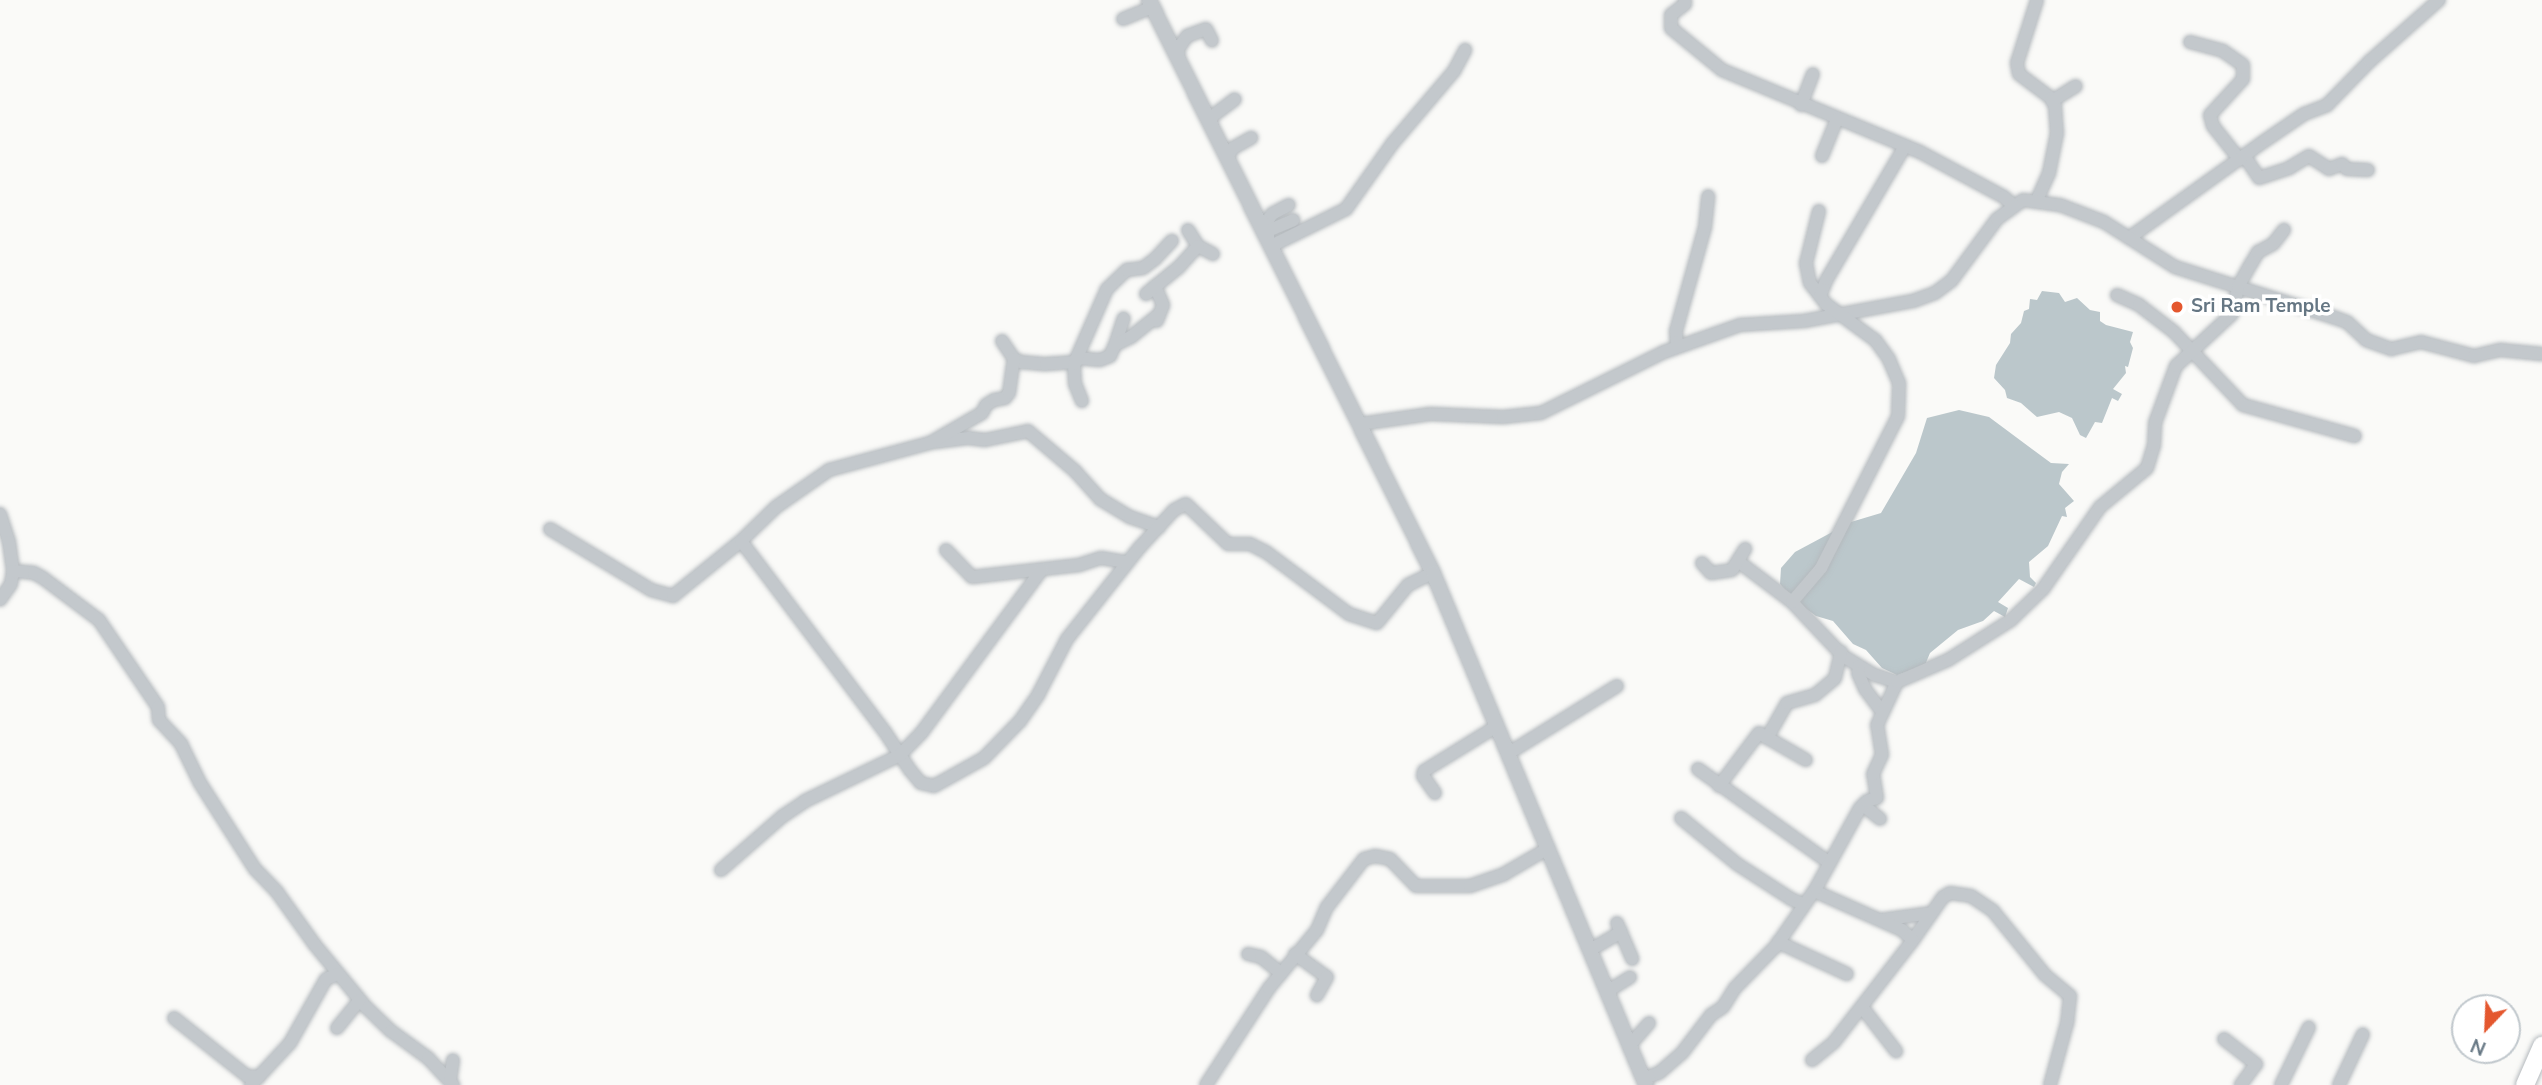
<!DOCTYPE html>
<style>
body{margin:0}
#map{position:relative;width:2542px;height:1085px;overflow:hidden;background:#fafaf8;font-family:"Nunito Sans",sans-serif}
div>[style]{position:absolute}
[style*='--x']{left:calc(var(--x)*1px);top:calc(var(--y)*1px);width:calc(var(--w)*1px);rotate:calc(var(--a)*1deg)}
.water>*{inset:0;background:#bbc7cb}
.roads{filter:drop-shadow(0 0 2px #b5babe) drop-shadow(0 0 2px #b5babe)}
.minor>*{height:12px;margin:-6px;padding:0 6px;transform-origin:6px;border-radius:6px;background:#c3c8cc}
.tertiary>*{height:14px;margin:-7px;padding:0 7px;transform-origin:7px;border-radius:7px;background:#c3c8cc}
.primary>*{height:18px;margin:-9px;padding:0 9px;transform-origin:9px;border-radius:9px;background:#fff}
.dots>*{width:19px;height:19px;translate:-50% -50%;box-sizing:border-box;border:4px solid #fff;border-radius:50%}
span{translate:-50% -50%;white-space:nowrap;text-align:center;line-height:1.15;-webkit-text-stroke:7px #fff;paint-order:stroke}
.poi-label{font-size:19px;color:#657683;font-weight:700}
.left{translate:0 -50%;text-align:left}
.north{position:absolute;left:2451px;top:994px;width:70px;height:70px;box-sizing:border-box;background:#fff;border:2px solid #c1c8cd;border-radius:50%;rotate:203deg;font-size:19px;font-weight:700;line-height:28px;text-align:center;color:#657683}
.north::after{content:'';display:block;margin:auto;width:24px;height:32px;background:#e4572e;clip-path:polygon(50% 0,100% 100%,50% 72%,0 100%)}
</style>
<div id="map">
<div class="water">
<div style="clip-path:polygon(2042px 291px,2059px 293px,2065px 302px,2077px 298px,2090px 310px,2100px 312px,2100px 321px,2106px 325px,2133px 332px,2130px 342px,2133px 348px,2128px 367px,2125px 366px,2126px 373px,2113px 389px,2122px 394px,2118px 401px,2112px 398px,2102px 423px,2095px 422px,2086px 438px,2080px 435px,2072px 418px,2059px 412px,2037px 417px,2021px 403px,2007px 398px,2005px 390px,1994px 378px,1996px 365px,2010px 343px,2011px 334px,2021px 323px,2024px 311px,2029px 309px,2030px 299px,2037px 300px)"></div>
<div style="clip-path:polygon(1959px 410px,1989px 417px,2051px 463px,2069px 464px,2062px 472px,2059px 484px,2074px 501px,2065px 508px,2067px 517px,2062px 516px,2048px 546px,2029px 562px,2030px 577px,2036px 583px,2034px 587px,2019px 579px,1998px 602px,2008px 608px,2005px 617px,1994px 611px,1983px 621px,1958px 630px,1930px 653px,1925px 665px,1897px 675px,1882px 668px,1866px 650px,1853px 644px,1833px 621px,1816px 616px,1797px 602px,1780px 584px,1781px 568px,1795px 552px,1851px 522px,1881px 513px,1916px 453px,1927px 418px)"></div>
</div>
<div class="roads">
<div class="minor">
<div style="--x:1685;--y:0;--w:4;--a:90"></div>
<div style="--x:1685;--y:4;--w:18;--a:142"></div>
<div style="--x:1671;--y:15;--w:13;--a:90"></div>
<div style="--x:1671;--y:28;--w:66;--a:39.5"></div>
<div style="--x:1722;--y:70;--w:214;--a:22.5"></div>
<div style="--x:1920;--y:152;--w:95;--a:28.2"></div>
<div style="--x:2004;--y:197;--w:13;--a:42"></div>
<div style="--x:2037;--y:0;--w:66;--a:107.6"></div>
<div style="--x:2017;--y:63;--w:11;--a:80"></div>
<div style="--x:2019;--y:74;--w:40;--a:37"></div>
<div style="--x:2051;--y:98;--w:9;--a:63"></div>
<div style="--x:2055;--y:106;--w:27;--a:86"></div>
<div style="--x:2057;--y:133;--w:41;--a:101.3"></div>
<div style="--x:2049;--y:173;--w:30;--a:114"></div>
<div style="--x:1123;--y:19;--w:32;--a:-22"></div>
<div style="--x:2190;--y:42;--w:34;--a:15"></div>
<div style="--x:2223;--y:51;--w:24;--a:35"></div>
<div style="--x:2243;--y:65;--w:14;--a:90"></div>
<div style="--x:2243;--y:79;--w:49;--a:132.5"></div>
<div style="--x:2210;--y:115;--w:11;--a:75"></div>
<div style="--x:2213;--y:126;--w:43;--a:51.5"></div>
<div style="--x:1179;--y:61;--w:12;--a:-95"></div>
<div style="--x:1178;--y:49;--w:16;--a:-55"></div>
<div style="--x:1187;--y:36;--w:20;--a:-20"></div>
<div style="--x:1206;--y:29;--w:13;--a:63"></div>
<div style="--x:2052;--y:101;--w:28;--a:-32"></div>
<div style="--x:1801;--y:105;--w:33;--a:-69"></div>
<div style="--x:1210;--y:118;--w:31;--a:-37"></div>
<div style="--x:1228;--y:156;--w:9;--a:-58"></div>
<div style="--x:1233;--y:148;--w:21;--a:-29"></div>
<div style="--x:1822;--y:156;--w:40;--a:-68"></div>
<div style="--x:2245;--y:157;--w:25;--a:56"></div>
<div style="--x:2259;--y:178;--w:32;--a:-18"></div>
<div style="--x:2289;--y:168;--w:23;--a:-31"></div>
<div style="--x:2309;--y:156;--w:24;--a:33"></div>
<div style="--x:2329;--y:169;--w:14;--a:-21"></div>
<div style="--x:2342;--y:164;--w:7;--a:45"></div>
<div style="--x:2347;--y:169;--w:21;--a:3"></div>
<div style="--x:1819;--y:211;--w:54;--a:104"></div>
<div style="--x:1806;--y:263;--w:20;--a:79"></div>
<div style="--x:1810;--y:283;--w:16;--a:52"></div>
<div style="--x:1188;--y:230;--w:19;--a:58"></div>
<div style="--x:1198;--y:246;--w:17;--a:28"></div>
<div style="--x:1268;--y:231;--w:8;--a:-104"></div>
<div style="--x:1266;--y:223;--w:11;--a:-56"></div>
<div style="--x:1272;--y:214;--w:19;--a:-28"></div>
<div style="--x:1263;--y:233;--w:33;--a:-23"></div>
<div style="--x:2129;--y:238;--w:168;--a:-35.6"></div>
<div style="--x:2266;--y:140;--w:46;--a:-34.4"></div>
<div style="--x:2304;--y:114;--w:25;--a:-21"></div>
<div style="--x:2327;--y:105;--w:62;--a:-45.7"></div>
<div style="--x:2370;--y:61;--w:92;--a:-41.5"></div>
<div style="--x:1271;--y:246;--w:84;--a:-26.3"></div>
<div style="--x:1346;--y:209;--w:80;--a:-54.7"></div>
<div style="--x:1392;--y:144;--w:96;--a:-49.7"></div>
<div style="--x:1454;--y:71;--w:24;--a:-62"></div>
<div style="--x:1155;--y:286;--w:21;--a:67"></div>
<div style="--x:1163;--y:305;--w:17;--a:111"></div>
<div style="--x:1146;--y:294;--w:43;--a:-39.3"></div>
<div style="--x:1179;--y:267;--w:28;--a:-48"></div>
<div style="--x:2117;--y:295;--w:24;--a:24"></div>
<div style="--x:2139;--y:305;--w:44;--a:37.6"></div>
<div style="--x:2174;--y:332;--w:100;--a:46.6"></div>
<div style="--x:2243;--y:405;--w:116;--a:15.5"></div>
<div style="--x:1002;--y:341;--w:22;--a:56"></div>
<div style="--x:1014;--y:359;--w:8;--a:23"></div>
<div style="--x:1021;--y:362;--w:25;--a:5"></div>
<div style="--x:1046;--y:364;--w:30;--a:-4"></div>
<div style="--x:1115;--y:345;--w:28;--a:-72"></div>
<div style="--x:1677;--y:347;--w:16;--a:-94"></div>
<div style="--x:1676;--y:331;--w:108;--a:-74.4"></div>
<div style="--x:1705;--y:227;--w:31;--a:-84"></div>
<div style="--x:1077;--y:358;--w:23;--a:5"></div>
<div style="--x:1100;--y:360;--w:11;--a:-22"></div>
<div style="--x:1110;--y:356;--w:12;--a:-66"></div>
<div style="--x:1115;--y:345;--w:18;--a:-27"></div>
<div style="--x:1131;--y:337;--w:36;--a:-39"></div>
<div style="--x:1082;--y:401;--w:18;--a:-112"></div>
<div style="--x:1075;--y:384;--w:20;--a:-93"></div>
<div style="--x:1074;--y:364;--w:82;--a:-66.3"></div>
<div style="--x:1107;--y:289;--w:28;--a:-44"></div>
<div style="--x:1127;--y:270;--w:16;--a:-7"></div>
<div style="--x:1143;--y:268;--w:15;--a:-37"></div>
<div style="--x:1155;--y:259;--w:25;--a:-47"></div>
<div style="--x:1360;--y:424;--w:71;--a:-8.1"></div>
<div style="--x:1430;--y:414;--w:73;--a:2.4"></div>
<div style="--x:1503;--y:417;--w:38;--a:-6"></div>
<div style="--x:1541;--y:413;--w:137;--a:-26.4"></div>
<div style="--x:1664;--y:352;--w:81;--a:-19.6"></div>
<div style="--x:1740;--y:325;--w:64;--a:-3.6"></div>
<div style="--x:1804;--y:321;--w:111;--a:-10.4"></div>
<div style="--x:1913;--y:301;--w:23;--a:-20"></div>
<div style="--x:1935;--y:293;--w:21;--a:-37"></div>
<div style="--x:1952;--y:280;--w:76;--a:-53.6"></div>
<div style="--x:1997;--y:219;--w:32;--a:-36"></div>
<div style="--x:2023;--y:200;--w:37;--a:8"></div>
<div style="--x:2060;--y:205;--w:47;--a:21.1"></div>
<div style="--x:2104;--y:222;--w:84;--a:32.4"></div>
<div style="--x:2175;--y:267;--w:166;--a:17.6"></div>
<div style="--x:2333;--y:317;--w:15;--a:20"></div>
<div style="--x:2347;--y:322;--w:26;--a:43"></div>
<div style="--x:2366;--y:340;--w:27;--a:20"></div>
<div style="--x:2391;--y:349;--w:31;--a:-13"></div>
<div style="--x:2421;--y:342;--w:55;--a:14.8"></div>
<div style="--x:2474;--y:356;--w:28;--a:-13"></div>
<div style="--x:2501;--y:350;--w:41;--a:5.6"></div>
<div style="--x:935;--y:442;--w:34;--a:-7"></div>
<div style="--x:969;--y:438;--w:16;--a:7"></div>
<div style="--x:985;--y:440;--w:44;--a:-11.8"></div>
<div style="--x:1028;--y:431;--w:62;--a:40.4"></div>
<div style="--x:1075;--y:471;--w:38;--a:48"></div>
<div style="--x:1100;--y:499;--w:35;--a:31"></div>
<div style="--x:1130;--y:517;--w:31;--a:19"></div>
<div style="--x:0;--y:514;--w:29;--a:72"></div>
<div style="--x:9;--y:542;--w:29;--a:82"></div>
<div style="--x:13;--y:571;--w:13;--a:99"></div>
<div style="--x:11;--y:584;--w:19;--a:125"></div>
<div style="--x:550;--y:529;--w:118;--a:31.1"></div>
<div style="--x:651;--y:590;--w:23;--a:15"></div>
<div style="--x:673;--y:596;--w:87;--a:-39"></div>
<div style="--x:741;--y:541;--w:49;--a:-44.2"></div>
<div style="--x:776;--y:507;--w:65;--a:-34.9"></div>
<div style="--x:829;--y:470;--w:105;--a:-15"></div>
<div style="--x:930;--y:443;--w:60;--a:-30"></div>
<div style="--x:982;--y:413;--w:9;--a:-63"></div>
<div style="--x:986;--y:405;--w:9;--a:-32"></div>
<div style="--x:994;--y:400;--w:11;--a:-10"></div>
<div style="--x:1005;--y:398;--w:6;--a:-51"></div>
<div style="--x:1009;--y:393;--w:34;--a:-82"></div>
<div style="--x:741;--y:541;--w:239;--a:53"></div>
<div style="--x:885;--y:732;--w:45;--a:56.7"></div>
<div style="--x:910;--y:770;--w:17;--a:50"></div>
<div style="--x:921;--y:783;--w:13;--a:13"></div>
<div style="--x:934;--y:786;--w:57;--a:-29.2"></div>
<div style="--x:984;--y:758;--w:52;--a:-45.8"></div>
<div style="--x:1020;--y:721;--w:32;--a:-55"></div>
<div style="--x:1038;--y:695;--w:63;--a:-62.6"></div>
<div style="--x:1067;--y:639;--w:117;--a:-51.6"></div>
<div style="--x:1140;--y:547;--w:50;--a:-47.4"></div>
<div style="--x:1174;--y:510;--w:13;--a:-27"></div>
<div style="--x:1186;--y:504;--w:58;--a:43.6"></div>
<div style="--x:1228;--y:544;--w:22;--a:0"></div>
<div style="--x:1250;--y:544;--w:18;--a:27"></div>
<div style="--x:1266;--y:552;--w:104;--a:36.8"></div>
<div style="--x:1349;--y:614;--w:29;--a:18"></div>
<div style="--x:1377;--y:623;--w:49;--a:-50.8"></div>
<div style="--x:1408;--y:585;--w:28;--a:-26"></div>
<div style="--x:946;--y:550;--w:37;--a:46"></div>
<div style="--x:972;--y:577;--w:108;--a:-6.4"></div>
<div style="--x:1079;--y:565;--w:23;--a:-18"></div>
<div style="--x:1101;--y:558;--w:26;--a:9"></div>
<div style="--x:1739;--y:562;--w:66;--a:37"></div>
<div style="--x:1792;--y:602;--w:74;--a:46.6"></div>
<div style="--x:1843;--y:656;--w:37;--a:31"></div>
<div style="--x:1875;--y:675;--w:23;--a:18"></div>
<div style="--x:1702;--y:563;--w:13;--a:48"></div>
<div style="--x:1711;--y:573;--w:21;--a:-8"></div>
<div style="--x:1732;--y:570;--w:25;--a:-58"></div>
<div style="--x:13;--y:571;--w:21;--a:5"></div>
<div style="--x:34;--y:573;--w:10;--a:29"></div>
<div style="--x:43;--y:578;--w:70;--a:36.9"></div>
<div style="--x:99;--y:620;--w:105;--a:55.9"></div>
<div style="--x:158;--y:707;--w:13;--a:86"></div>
<div style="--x:159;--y:720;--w:33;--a:47"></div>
<div style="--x:181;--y:744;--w:43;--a:64"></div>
<div style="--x:200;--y:783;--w:102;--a:57.4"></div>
<div style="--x:255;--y:869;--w:32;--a:46"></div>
<div style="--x:277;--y:892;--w:65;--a:54.4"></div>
<div style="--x:315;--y:945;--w:80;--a:50.6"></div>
<div style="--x:366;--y:1007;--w:35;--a:44"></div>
<div style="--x:391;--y:1031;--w:46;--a:36.1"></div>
<div style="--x:428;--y:1058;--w:37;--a:47"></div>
<div style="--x:1792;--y:602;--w:45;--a:-49.5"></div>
<div style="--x:1821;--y:568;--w:170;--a:-63.1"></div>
<div style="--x:1898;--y:416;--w:33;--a:-88"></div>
<div style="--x:1899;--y:383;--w:26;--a:-113"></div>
<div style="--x:1889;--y:359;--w:24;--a:-126"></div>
<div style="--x:1875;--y:340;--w:61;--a:-143.7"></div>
<div style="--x:1826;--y:304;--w:10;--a:-127"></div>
<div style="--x:1820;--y:296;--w:18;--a:-68"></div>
<div style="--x:1827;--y:279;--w:154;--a:-59.6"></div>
<div style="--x:1859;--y:666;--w:7;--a:98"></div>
<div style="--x:1858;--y:673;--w:17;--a:66"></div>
<div style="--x:1865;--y:689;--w:26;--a:53"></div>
<div style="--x:1767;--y:738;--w:40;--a:-60.3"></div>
<div style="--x:1787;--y:703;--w:29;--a:-16"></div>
<div style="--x:1815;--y:695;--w:26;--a:-40"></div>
<div style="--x:1835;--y:678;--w:27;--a:-77"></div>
<div style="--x:1509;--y:753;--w:127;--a:-31.8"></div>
<div style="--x:1698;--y:769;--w:162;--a:35.5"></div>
<div style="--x:1719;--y:786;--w:66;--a:-53"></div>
<div style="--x:1759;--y:733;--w:54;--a:29.9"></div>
<div style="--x:1435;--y:793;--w:21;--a:-125"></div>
<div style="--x:1423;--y:776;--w:5;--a:-79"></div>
<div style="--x:1424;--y:771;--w:86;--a:-31.7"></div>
<div style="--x:1863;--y:805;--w:22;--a:39"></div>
<div style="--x:1681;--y:818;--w:72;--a:39.4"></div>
<div style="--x:1737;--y:864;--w:64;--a:32.9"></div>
<div style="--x:1791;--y:899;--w:13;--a:23"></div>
<div style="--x:721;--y:870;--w:82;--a:-41.1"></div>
<div style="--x:783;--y:816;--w:27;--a:-34"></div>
<div style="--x:805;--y:801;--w:106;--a:-25.8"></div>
<div style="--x:900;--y:755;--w:32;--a:-46"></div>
<div style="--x:922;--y:732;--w:202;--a:-53.6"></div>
<div style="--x:1880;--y:920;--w:52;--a:-7.7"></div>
<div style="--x:1617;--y:923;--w:39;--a:67"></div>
<div style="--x:1913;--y:940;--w:52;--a:-55.1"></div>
<div style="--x:1943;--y:897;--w:8;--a:-30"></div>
<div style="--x:1950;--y:893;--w:21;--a:8"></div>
<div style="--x:1971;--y:896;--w:27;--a:34"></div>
<div style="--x:1993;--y:911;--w:82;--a:50.9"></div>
<div style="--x:2045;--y:975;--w:33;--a:40"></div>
<div style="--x:2070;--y:996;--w:27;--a:96"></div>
<div style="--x:2067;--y:1023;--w:64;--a:105.3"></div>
<div style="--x:1778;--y:942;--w:76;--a:24.9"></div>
<div style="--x:1590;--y:950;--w:36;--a:-30"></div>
<div style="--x:1248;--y:954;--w:13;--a:13"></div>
<div style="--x:1261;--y:957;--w:26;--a:39"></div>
<div style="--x:1295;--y:954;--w:39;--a:36"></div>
<div style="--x:1327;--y:977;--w:21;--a:119"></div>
<div style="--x:1608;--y:991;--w:26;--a:-32"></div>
<div style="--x:1862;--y:1007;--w:56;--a:52.3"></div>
<div style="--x:174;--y:1018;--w:93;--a:38.5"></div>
<div style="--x:247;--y:1076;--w:12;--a:5"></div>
<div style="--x:337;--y:1028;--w:36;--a:-51"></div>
<div style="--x:2224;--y:1039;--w:41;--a:38"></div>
<div style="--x:2256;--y:1064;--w:26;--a:126"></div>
<div style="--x:1630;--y:1045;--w:29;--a:-49"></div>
<div style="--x:1812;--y:1060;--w:28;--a:-39"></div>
<div style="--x:1834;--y:1042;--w:129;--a:-52.2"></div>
<div style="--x:1913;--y:940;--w:15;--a:-138"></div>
<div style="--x:1902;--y:930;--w:96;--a:-156.1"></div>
<div style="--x:1643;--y:1079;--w:17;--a:-21"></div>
<div style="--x:1659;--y:1073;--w:30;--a:-41"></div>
<div style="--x:1682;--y:1053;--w:48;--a:-52.7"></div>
<div style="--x:1711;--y:1015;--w:14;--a:-34"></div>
<div style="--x:1723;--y:1007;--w:22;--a:-58"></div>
<div style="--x:1735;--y:988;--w:59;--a:-45.7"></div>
<div style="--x:1776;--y:946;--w:70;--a:-55.4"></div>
<div style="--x:1816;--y:888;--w:91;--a:-61.2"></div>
<div style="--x:1860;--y:808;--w:10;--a:-45"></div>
<div style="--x:1867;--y:801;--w:10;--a:-17"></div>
<div style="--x:1877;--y:798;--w:24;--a:-99"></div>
<div style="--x:1873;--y:774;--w:21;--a:-65"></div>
<div style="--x:1882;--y:755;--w:30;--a:-99"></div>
<div style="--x:1877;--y:725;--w:47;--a:-65.1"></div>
<div style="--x:1897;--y:682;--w:56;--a:-23.3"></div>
<div style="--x:1948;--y:660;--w:75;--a:-32.4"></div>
<div style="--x:2011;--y:620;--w:45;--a:-44.1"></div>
<div style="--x:2043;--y:589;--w:100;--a:-55.2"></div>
<div style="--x:2100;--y:507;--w:61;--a:-39.7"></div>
<div style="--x:2147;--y:468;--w:24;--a:-73"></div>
<div style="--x:2154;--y:445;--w:22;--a:-87"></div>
<div style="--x:2155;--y:423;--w:61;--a:-69.8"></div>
<div style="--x:2176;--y:366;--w:76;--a:-42.9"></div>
<div style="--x:2232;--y:314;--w:28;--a:-77"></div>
<div style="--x:2238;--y:287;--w:26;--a:-61"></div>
<div style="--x:2251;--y:264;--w:14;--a:-60"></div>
<div style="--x:2258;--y:252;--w:17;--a:-28"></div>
<div style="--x:2273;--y:244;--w:18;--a:-52"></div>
<div style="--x:450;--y:1081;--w:21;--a:-82"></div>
<div style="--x:251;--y:1085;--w:57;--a:-47.1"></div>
<div style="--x:290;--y:1043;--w:73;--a:-60.6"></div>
<div style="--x:326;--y:979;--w:13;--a:-23"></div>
<div style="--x:1206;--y:1085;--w:116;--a:-57"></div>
<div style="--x:1269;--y:988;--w:75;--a:-50.4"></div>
<div style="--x:1317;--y:930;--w:25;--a:-67"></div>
<div style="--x:1327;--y:907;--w:61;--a:-52.4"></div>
<div style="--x:1364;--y:859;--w:11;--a:-15"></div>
<div style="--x:1375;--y:856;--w:15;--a:11"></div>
<div style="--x:1390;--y:859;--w:37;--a:46"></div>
<div style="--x:1416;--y:886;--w:54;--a:0"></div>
<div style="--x:1470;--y:886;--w:36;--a:-19"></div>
<div style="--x:1504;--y:874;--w:50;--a:-30.2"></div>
<div style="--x:2281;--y:1085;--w:64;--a:-64.2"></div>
<div style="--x:2339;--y:1085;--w:56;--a:-64.8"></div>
</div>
<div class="tertiary">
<div style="--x:1149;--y:0;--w:640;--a:63.64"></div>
<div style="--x:1433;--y:573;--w:555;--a:67.41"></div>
</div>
<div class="primary">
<div style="--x:2525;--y:1085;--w:43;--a:-66.4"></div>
</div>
</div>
<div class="dots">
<div style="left:2177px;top:307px;background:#e4572e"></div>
</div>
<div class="poi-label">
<span class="left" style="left:2191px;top:307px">Sri Ram Temple</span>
</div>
<div class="north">N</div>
</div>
